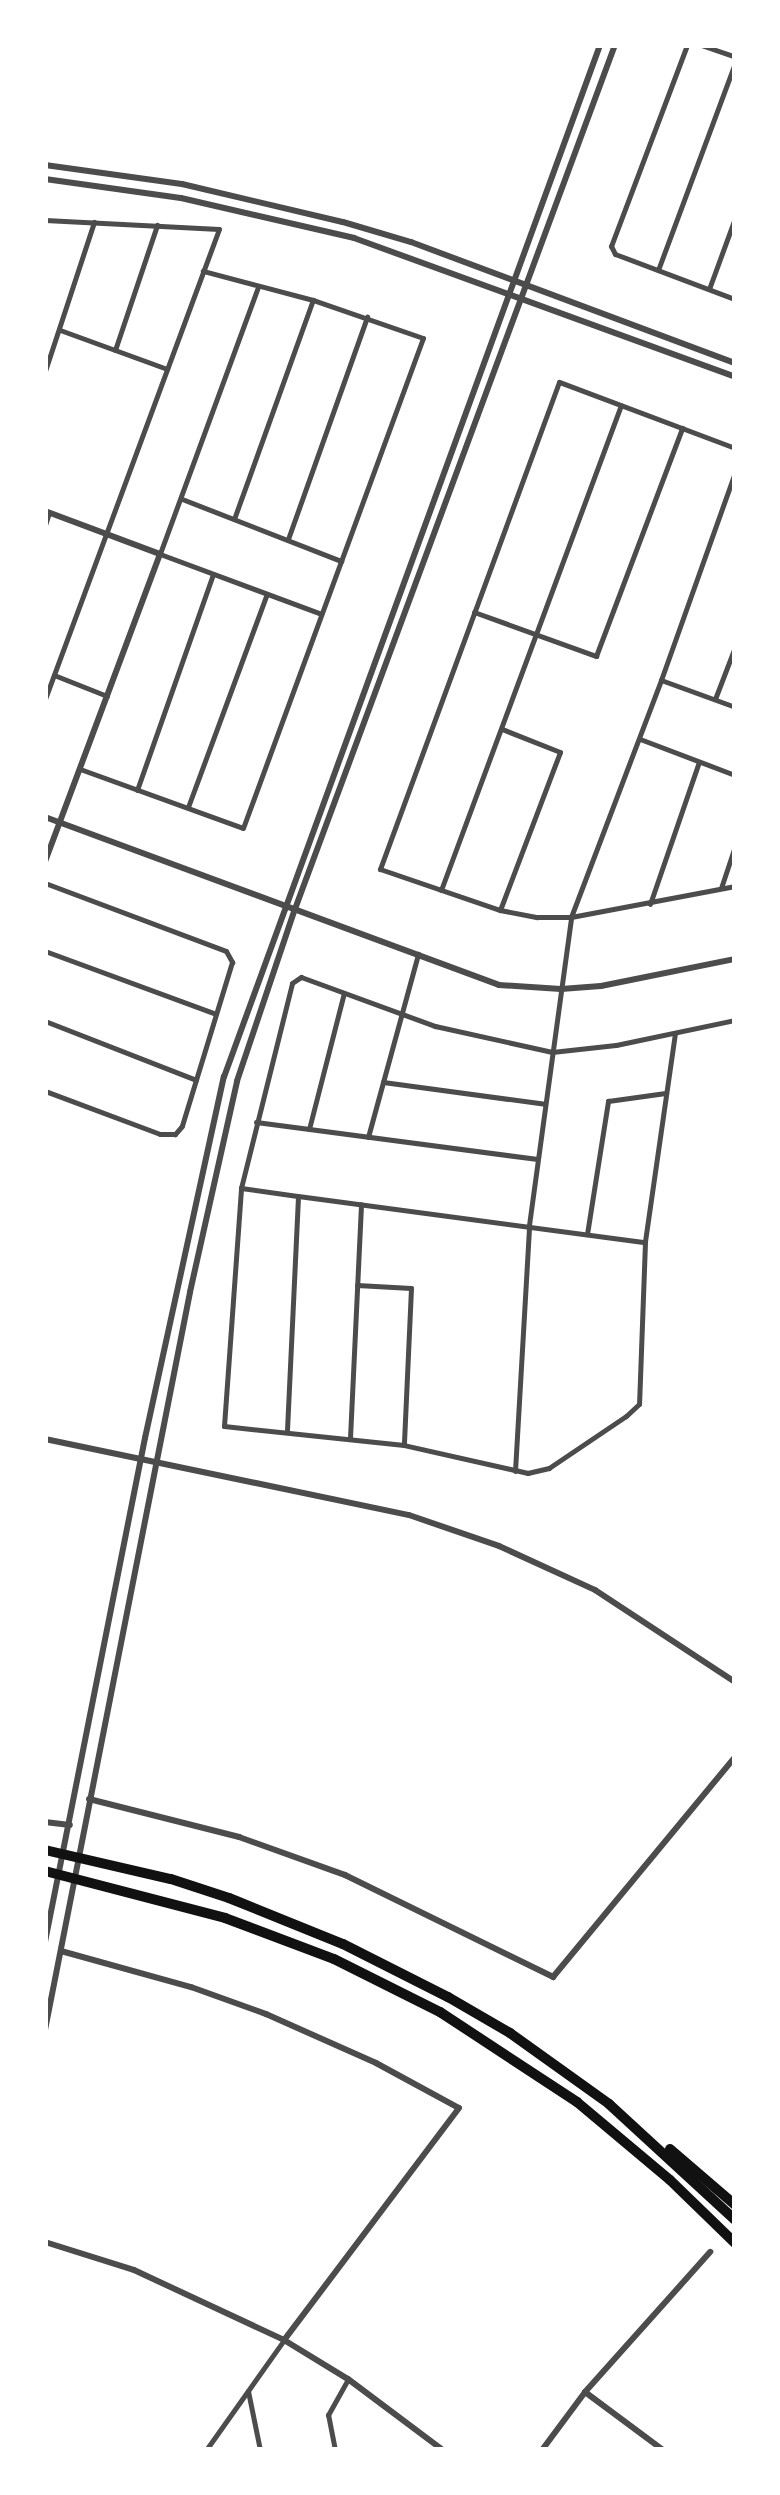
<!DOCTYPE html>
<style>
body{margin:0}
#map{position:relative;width:780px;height:2495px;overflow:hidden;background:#fff;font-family:"PT Sans",sans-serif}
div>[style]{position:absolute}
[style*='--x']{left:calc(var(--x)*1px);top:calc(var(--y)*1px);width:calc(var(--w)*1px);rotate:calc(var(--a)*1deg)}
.minor>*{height:5px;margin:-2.5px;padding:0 2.5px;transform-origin:2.5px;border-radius:2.5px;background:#4c4c4c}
.tertiary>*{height:6px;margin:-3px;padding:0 3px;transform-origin:3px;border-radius:3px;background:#4c4c4c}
.motorway>*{height:10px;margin:-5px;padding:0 5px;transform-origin:5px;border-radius:5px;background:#111}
span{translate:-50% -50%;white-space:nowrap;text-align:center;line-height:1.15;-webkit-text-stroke:10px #fff;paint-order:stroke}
.frame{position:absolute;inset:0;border:48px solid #fff;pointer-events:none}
</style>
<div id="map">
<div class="minor">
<div style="--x:687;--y:45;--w:215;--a:110.7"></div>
<div style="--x:611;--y:246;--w:9;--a:63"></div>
<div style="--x:615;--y:254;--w:128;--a:20.6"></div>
<div style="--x:701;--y:45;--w:36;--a:19"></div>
<div style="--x:45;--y:220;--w:174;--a:3"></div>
<div style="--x:219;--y:229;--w:501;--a:110.32"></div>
<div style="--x:658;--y:270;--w:221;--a:-69.6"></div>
<div style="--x:258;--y:287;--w:284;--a:110.2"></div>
<div style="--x:160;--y:554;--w:172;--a:20.4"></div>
<div style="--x:709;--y:289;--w:76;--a:-69.9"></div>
<div style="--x:60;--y:330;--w:114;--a:20"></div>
<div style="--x:115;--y:350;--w:132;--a:-71.4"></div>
<div style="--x:45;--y:371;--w:157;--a:-71.8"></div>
<div style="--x:735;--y:448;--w:188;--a:-159.4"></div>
<div style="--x:559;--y:382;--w:519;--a:110.18"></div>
<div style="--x:380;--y:869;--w:127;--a:18.9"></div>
<div style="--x:500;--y:910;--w:38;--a:11"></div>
<div style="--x:537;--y:917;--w:34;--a:0"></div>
<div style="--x:571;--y:917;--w:167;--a:-10.7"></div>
<div style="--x:182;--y:499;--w:171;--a:21.3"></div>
<div style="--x:234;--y:519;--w:233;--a:-70.2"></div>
<div style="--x:45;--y:525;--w:13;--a:-72"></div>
<div style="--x:288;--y:539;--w:236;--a:-70.4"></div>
<div style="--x:474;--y:612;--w:130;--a:19.8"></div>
<div style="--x:596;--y:656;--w:244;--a:-69.3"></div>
<div style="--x:54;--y:675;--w:57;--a:21.6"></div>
<div style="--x:661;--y:680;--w:221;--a:-70.4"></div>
<div style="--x:715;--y:699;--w:56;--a:-69"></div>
<div style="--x:640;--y:739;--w:102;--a:20.8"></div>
<div style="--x:80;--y:769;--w:173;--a:19.9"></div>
<div style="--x:243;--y:828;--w:522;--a:-69.83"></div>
<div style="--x:423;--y:338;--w:116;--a:-160.9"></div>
<div style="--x:313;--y:300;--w:114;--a:-165.2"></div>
<div style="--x:137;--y:790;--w:229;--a:-70.6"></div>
<div style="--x:188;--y:807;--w:227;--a:-69.7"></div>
<div style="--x:45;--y:883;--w:193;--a:20.6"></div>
<div style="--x:226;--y:951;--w:13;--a:61"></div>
<div style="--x:232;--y:962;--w:171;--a:107"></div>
<div style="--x:182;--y:1126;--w:11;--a:131"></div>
<div style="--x:175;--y:1134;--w:15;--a:180"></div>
<div style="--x:160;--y:1134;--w:123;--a:-159.5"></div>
<div style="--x:721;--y:888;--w:44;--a:-71.6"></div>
<div style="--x:441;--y:890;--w:517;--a:-69.64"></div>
<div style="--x:650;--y:904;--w:150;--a:-71"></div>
<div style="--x:500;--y:910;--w:169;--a:-69.2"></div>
<div style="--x:560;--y:752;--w:62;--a:-158.4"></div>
<div style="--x:45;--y:951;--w:182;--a:20.2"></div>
<div style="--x:45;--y:1021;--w:162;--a:21.3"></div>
<div style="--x:675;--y:1033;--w:211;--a:98.2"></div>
<div style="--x:645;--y:1242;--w:162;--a:92.1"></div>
<div style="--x:639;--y:1404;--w:18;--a:137"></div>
<div style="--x:626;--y:1416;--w:93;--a:146"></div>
<div style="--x:549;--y:1468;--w:22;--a:167"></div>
<div style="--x:528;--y:1473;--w:127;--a:-167.3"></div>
<div style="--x:404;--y:1445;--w:181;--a:-174"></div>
<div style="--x:224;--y:1426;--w:239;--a:-85.9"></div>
<div style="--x:241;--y:1188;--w:211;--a:-76"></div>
<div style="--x:292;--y:983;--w:11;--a:-34"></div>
<div style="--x:301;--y:977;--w:143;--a:20.1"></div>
<div style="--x:435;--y:1026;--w:120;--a:12.5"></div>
<div style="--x:552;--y:1052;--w:64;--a:-6.2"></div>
<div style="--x:616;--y:1045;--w:122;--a:-11.9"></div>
<div style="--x:383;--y:1082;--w:163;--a:7.7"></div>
<div style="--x:256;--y:1122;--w:284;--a:7.5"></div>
<div style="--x:309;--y:1129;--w:140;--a:-75.6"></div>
<div style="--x:368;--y:1137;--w:190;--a:-74.7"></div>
<div style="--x:241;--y:1188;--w:57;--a:8.1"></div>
<div style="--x:587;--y:1234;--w:135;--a:-81"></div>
<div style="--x:608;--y:1101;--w:58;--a:-8"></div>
<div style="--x:357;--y:1285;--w:54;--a:3.2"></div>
<div style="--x:411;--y:1288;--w:157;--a:92.6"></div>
<div style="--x:287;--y:1430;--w:234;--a:-87.3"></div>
<div style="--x:298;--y:1196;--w:350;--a:7.6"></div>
<div style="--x:350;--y:1438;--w:234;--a:-87.3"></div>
<div style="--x:515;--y:1471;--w:246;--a:-86.7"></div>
<div style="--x:529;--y:1225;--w:311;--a:-82.2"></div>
<div style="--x:571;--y:917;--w:254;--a:-69.2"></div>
<div style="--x:661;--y:680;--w:79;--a:20"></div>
<div style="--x:248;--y:2391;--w:60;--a:78.5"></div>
<div style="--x:206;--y:2450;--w:135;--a:-54.7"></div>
<div style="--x:335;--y:2450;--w:36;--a:-101"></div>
<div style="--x:328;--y:2415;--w:41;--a:-60.9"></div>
</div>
<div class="tertiary">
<div style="--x:45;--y:165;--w:138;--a:7.9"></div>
<div style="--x:182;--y:184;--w:165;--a:13.3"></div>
<div style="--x:343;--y:222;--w:71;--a:16.4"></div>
<div style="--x:411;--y:242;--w:346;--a:20.5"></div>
<div style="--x:45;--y:179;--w:137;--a:8"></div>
<div style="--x:181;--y:198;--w:178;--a:13"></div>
<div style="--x:354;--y:238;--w:406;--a:20"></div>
<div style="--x:45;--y:511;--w:123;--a:20.5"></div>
<div style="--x:160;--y:554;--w:328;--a:110.5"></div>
<div style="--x:45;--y:817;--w:484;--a:20.3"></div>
<div style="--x:499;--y:985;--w:62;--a:3.7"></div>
<div style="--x:561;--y:989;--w:40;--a:-4.3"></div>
<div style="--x:601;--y:986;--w:137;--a:-11.4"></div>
<div style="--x:45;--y:1439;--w:372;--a:11.8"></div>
<div style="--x:409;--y:1515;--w:95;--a:19"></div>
<div style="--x:499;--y:1546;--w:106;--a:24.6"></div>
<div style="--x:595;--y:1590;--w:168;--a:33.3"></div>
<div style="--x:89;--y:1799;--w:155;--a:14.2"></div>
<div style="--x:239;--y:1837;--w:113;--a:19.7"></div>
<div style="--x:345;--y:1875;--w:232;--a:26.1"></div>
<div style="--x:553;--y:1977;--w:286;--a:-50.4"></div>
<div style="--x:45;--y:1822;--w:25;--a:7"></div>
<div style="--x:45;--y:1942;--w:514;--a:-78.78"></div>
<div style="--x:145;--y:1438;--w:370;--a:-77.7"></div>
<div style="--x:224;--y:1077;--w:1098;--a:-69.98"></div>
<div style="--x:61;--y:1951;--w:135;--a:15.5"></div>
<div style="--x:191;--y:1987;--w:80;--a:19.8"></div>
<div style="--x:266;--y:2014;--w:120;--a:24"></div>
<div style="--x:376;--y:2063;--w:94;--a:28.5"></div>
<div style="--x:459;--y:2108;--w:291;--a:127"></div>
<div style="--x:45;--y:2030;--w:752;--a:-78.88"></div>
<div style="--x:190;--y:1292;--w:216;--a:-77.4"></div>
<div style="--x:237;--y:1081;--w:182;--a:-71.4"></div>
<div style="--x:295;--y:909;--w:921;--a:-69.68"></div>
<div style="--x:45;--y:2242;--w:93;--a:17.5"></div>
<div style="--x:134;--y:2270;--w:166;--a:25"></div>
<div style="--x:284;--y:2340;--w:75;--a:31.4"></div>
<div style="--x:348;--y:2379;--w:119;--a:36.8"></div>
<div style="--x:585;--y:2392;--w:97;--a:36.6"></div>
<div style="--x:542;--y:2450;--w:72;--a:-53.4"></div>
<div style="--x:585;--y:2392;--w:188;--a:-48.2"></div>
</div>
<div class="motorway">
<div style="--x:45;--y:1850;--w:129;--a:13"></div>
<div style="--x:171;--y:1879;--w:61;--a:18.1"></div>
<div style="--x:229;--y:1898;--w:123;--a:22"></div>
<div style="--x:343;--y:1944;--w:118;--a:26.8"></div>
<div style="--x:448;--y:1997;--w:72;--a:30.1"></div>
<div style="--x:510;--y:2033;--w:122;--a:35.6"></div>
<div style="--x:609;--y:2104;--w:171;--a:42.6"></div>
<div style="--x:45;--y:1871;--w:186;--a:14.6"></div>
<div style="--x:225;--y:1918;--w:116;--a:20.6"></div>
<div style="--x:334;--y:1959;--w:119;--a:26.6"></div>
<div style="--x:440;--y:2012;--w:164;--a:33.3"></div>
<div style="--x:577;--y:2102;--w:121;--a:40"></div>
<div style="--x:670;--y:2180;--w:91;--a:44.1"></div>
<div style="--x:670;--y:2149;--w:86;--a:40.7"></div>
</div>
<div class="frame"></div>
</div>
